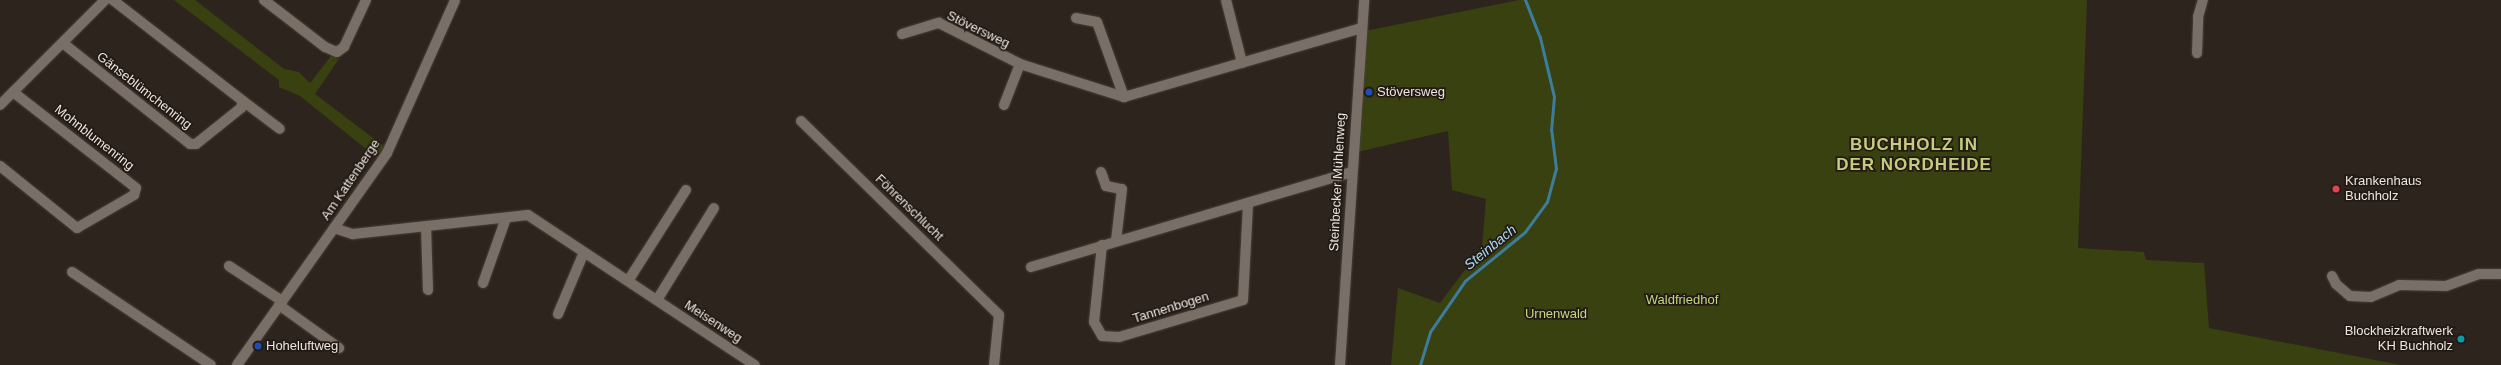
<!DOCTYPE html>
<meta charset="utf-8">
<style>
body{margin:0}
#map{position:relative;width:2501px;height:365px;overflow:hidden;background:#2d241d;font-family:Helvetica,sans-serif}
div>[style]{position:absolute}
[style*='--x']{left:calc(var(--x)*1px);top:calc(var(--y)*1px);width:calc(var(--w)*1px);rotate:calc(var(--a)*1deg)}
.green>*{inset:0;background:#38410f}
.stream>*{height:2.5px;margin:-1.25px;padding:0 1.25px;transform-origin:1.25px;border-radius:1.25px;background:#3e7c9c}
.roads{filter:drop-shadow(0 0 1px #48413b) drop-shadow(0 0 1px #48413b)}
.minor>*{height:10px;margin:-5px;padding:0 5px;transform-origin:5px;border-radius:5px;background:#7a6f67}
.dots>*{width:11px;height:11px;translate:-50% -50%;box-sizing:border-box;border:2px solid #231a14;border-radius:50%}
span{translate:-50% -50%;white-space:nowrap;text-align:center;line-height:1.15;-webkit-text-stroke:3.5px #231a14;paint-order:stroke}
.street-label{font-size:13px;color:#ebe4e0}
.poi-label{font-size:13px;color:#ebe4e0}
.left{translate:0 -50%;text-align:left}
.right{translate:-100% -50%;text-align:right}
.park-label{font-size:13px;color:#c3d783}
.water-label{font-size:14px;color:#a8dcf8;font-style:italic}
.district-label{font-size:17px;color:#c5cc7f;font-weight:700;letter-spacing:1px}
</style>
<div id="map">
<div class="green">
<div style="clip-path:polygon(174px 0,195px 0,284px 69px,299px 72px,310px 83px,331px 56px,339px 59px,315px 94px,389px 150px,381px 161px,300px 96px,279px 87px,279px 80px)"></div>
<div style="clip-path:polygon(1519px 0,2087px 0,2078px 248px,2144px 252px,2146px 260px,2204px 263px,2209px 328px,2401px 365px,1391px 365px,1398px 288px,1440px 303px,1482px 247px,1486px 199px,1452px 190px,1448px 131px,1353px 153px,1365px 31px)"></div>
</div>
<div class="stream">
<div style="--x:1420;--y:365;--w:34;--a:-73"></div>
<div style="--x:1430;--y:332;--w:62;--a:-55.5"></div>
<div style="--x:1465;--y:281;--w:77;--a:-39.2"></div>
<div style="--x:1525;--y:232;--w:37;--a:-54"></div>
<div style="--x:1547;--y:202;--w:34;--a:-75"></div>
<div style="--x:1556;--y:169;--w:38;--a:-97"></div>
<div style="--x:1551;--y:131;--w:34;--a:-85"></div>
<div style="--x:1554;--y:97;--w:61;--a:-103.3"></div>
<div style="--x:1540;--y:38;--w:41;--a:-111.5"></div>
</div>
<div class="roads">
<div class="minor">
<div style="--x:264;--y:0;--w:77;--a:37.6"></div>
<div style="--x:325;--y:47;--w:13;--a:23"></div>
<div style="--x:337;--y:52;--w:9;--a:-36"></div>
<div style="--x:344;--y:47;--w:52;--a:-64.9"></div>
<div style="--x:1226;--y:0;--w:65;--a:75.7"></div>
<div style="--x:1076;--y:18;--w:21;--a:11"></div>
<div style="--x:1097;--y:22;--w:80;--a:70.2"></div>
<div style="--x:902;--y:34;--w:39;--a:-17"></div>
<div style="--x:939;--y:23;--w:91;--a:26.8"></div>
<div style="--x:1020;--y:64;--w:109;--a:17.6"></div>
<div style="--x:1124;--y:97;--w:247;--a:-16.2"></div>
<div style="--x:64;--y:44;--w:161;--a:38.4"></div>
<div style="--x:190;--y:144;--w:6;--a:0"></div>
<div style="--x:196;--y:144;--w:58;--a:-38.7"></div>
<div style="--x:241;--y:108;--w:7;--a:-74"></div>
<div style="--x:243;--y:101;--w:165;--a:-142.2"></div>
<div style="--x:2197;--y:53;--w:36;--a:-88"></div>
<div style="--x:2198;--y:17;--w:18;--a:-74"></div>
<div style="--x:243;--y:101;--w:46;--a:37.1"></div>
<div style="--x:0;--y:105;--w:148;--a:-45"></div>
<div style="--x:1004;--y:105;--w:44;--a:-68.7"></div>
<div style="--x:801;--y:121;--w:277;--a:44.4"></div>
<div style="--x:999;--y:315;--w:50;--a:95.7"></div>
<div style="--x:0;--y:166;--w:99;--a:38.8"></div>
<div style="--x:77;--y:228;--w:66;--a:-30.1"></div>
<div style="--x:134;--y:195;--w:7;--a:-74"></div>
<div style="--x:136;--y:188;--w:156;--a:-142"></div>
<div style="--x:1101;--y:172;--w:15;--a:70"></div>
<div style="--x:1106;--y:186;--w:16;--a:11"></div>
<div style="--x:1122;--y:189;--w:52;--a:96.6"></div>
<div style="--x:426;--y:226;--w:64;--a:88.2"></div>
<div style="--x:334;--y:228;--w:20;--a:18"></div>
<div style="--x:353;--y:234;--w:176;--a:-6.2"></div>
<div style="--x:528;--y:215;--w:272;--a:33.5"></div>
<div style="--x:1102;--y:245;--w:77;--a:95.9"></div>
<div style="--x:1094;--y:322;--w:16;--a:60"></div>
<div style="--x:1102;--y:336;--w:17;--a:3"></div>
<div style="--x:1119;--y:337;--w:129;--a:-16.6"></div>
<div style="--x:1243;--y:300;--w:97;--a:-87"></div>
<div style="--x:229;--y:266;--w:64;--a:33.4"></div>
<div style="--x:1031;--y:267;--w:335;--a:-16.5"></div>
<div style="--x:72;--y:272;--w:167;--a:33.8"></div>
<div style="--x:2332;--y:276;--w:9;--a:63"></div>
<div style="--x:2336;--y:284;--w:18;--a:41"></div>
<div style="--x:2350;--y:296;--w:21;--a:3"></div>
<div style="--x:2371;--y:297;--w:30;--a:-23"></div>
<div style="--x:2399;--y:285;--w:47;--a:1.2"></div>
<div style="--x:2446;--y:286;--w:35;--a:-20"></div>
<div style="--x:2479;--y:274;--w:22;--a:0"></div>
<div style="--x:628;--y:281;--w:108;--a:-57.5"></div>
<div style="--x:483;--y:283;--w:69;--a:-70.5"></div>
<div style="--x:657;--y:300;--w:108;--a:-58.2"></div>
<div style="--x:279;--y:305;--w:74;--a:35.6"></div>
<div style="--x:558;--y:314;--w:67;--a:-67.2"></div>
<div style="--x:237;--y:365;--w:260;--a:-54.7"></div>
<div style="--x:387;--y:153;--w:167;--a:-66"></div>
<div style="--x:1340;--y:365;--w:366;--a:-86.2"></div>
</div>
</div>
<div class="dots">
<div style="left:1369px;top:92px;background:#1a4fb4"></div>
<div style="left:2336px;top:189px;background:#e0444e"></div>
<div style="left:2461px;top:339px;background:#0f9aa8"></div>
<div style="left:258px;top:346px;background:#1a4fb4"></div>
</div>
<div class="street-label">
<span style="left:978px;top:30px;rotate:26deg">Stöversweg</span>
<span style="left:144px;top:91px;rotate:38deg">Gänseblümchenring</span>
<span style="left:94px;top:138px;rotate:38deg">Mohnblumenring</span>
<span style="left:351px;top:180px;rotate:-56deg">Am Kattenberge</span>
<span style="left:1338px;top:182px;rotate:-87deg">Steinbecker Mühlenweg</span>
<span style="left:909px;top:208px;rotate:44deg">Föhrenschlucht</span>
<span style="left:1171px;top:308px;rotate:-17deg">Tannenbogen</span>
<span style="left:713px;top:322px;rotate:33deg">Meisenweg</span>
</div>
<div class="poi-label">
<span class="left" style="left:1377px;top:92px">Stöversweg</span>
<span class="left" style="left:2345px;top:189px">Krankenhaus<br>Buchholz</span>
<span class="right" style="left:2453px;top:339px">Blockheizkraftwerk<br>KH Buchholz</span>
<span class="left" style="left:266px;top:346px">Hoheluftweg</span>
</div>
<div class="park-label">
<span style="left:1682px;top:300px">Waldfriedhof</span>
<span style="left:1556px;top:314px">Urnenwald</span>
</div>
<div class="water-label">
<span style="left:1490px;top:247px;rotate:-39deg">Steinbach</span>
</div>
<div class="district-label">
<span style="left:1914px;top:155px">BUCHHOLZ IN<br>DER NORDHEIDE</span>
</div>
</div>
